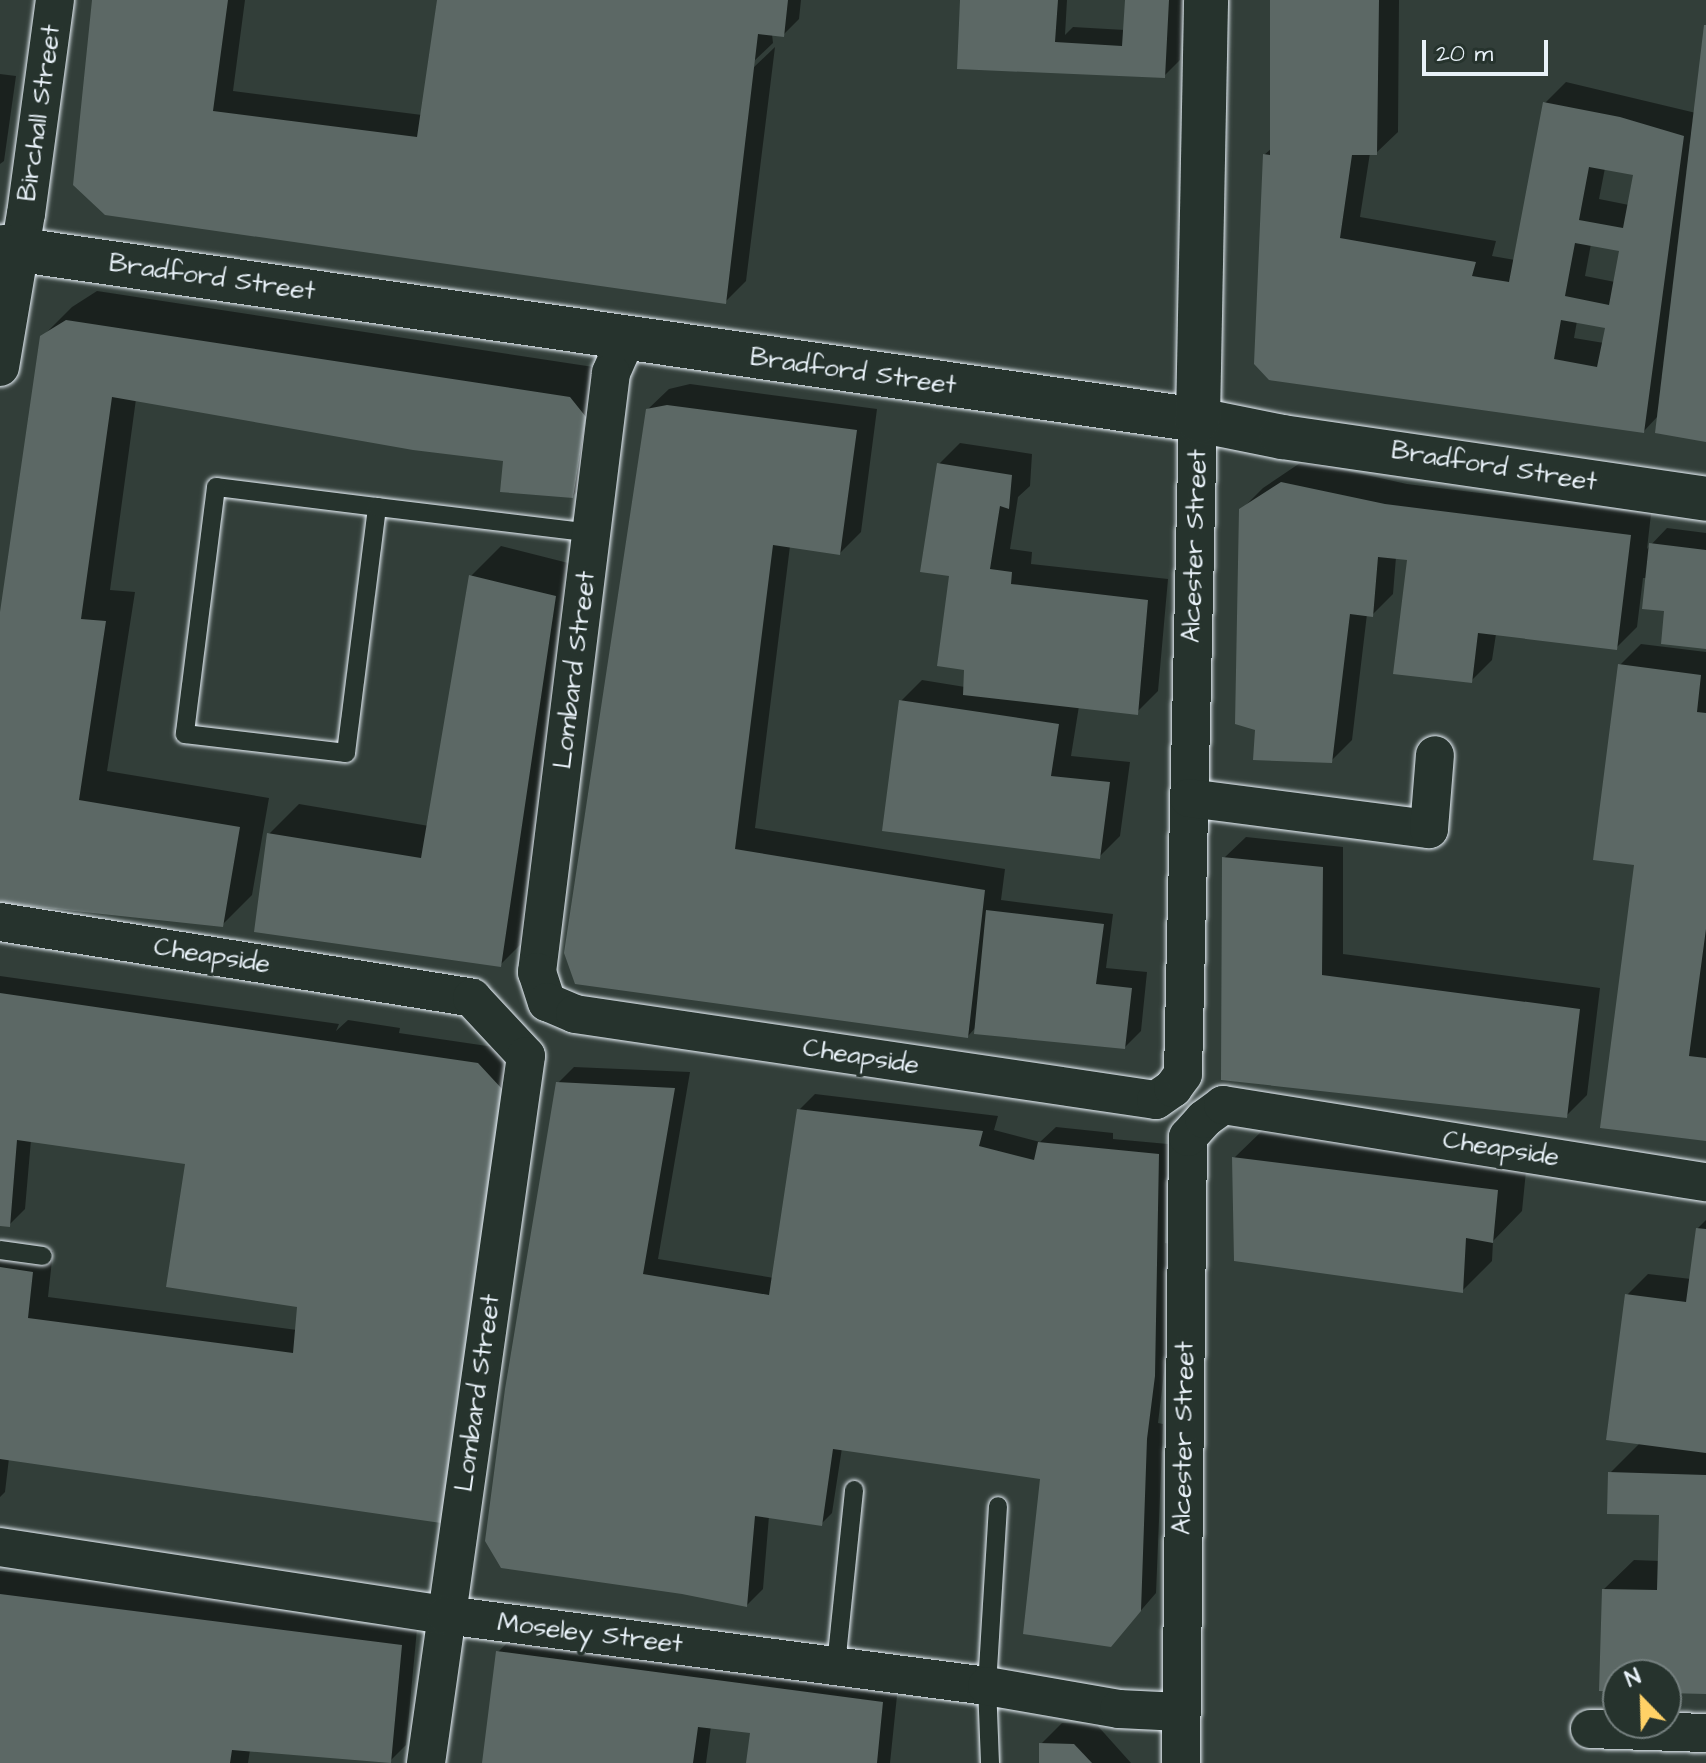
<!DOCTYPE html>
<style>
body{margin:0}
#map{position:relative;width:1706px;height:1763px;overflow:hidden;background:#323e39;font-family:"Architects Daughter",sans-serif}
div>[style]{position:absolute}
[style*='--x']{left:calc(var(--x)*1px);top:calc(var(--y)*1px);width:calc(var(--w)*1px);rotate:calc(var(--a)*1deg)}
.shadow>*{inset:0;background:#0007}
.building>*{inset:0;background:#5c6865}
.roads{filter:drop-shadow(0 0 2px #e8f1f8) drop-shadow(0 0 2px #e8f1f8)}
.lane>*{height:18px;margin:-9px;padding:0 9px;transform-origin:9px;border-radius:9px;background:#26332d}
.street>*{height:38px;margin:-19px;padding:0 19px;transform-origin:19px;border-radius:19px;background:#26332d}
.secondary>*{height:44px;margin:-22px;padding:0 22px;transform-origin:22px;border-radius:22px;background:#26332d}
span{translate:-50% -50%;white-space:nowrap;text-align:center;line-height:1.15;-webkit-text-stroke:7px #26332d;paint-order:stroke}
.street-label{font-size:26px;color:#e8f1f8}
.north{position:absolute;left:1602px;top:1659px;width:80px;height:80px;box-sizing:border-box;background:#26332d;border:2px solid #747f7e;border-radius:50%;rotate:337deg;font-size:22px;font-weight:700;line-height:32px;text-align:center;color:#e8f1f8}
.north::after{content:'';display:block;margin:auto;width:28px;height:36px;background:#ffd166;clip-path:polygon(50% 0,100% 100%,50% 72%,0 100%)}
.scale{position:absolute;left:1422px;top:40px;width:126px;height:36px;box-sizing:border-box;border:4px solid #e8f1f8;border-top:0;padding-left:10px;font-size:24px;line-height:28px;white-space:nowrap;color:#e8f1f8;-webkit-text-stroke:6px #26332d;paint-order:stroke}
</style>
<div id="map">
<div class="shadow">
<div style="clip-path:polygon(94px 0,245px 0,233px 91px,422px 115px,439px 0,801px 0,799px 19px,784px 34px,772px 34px,773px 43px,753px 62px,753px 68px,775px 47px,746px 281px,725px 302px,106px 213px)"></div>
<div style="clip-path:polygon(962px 0,1067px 0,1065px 35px,1073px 27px,1125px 30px,1127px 0,1184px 0,1180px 60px,1164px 76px,1014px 67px)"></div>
<div style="clip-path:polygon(evenodd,1272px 0,1399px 0,1398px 132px,1376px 153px,1370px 153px,1360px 217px,1496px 241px,1492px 256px,1515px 260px,1545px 103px,1566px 82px,1696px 113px,1706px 25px,1706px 440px,1659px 415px,1644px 431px,1270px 378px,1264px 155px,1272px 148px,1272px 0,1605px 168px,1635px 173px,1629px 205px,1599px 199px,1605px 168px,1272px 0,1591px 244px,1621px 250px,1615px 282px,1585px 276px,1591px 244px,1272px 0,1577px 321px,1607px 326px,1604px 343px,1574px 338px,1577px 321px)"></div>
<div style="clip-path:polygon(0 74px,16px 76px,4px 161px,0 164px)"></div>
<div style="clip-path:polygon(97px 291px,600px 368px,602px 466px,573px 496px,505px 459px,136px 399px,110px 590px,135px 592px,107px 771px,269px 798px,252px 895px,222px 925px,0 901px,0 623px,42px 337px,72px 307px)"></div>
<div style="clip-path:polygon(690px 384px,877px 409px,861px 532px,840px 553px,790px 546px,755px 828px,1005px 869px,1001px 900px,1113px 914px,1106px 968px,1147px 972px,1141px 1031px,1125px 1047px,976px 1027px,968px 1036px,566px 953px,647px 410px,669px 389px)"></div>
<div style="clip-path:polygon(960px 443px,1032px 454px,1030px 486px,1018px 497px,1010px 549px,1032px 552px,1031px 564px,1168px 579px,1158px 691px,1137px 712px,1079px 706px,1071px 756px,1130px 762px,1120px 836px,1099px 857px,901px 701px,922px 680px,965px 687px,967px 668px,951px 575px,939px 464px)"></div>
<div style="clip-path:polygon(1303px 461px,1407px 484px,1651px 514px,1647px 549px,1667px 528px,1706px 533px,1706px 647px,1666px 609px,1647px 578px,1643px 578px,1637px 627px,1616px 648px,1496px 634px,1492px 660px,1471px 681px,1409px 558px,1396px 557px,1393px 594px,1372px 615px,1367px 614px,1352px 740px,1331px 761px,1257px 728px,1241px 510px,1263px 488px)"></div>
<div style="clip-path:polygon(501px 546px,584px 567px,530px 935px,500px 965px,269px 834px,299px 804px,429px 826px,471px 576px)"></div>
<div style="clip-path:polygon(1641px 644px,1706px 652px,1706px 1139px,1636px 863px,1620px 665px)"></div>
<div style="clip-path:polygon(1246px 837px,1343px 847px,1343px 954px,1600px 988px,1587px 1095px,1566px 1116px,1223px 1078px,1224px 858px)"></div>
<div style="clip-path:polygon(0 976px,339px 1024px,336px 1031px,348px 1020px,400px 1028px,399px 1033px,494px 1047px,518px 1073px,490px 1308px,9px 1458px,5px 1492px,0 1497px,0 1243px,53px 1251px,48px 1297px,297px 1330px,299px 1307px,187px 1163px,31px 1140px,25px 1209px,9px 1225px,0 1224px)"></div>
<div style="clip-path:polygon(574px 1067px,690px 1072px,658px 1259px,774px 1278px,799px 1110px,815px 1094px,998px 1116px,994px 1130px,1040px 1142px,1056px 1127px,1113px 1133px,1113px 1139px,1168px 1144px,1165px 1243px,1171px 1244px,1170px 1358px,1165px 1364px,1158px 1423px,1163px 1424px,1156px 1593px,1111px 1645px,1042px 1478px,842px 1448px,832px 1513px,821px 1524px,769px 1516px,763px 1589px,747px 1605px,558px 1083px)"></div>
<div style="clip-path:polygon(1264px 1129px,1527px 1161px,1522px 1211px,1493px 1241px,1492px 1261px,1462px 1291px,1234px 1158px)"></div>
<div style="clip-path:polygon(1706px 1220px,1706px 1692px,1666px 1691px,1666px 1675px,1618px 1675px,1618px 1690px,1604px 1589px,1634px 1560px,1660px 1561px,1661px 1513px,1610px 1473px,1640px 1443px,1627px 1295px,1648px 1274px,1691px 1279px,1698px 1228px)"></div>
<div style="clip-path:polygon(0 1571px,267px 1602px,267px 1608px,363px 1624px,417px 1629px,406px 1745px,390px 1761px,250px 1750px,248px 1763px,0 1763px)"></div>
<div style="clip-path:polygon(514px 1636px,898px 1686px,890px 1763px,748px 1763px,752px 1732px,711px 1726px,706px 1763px,484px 1763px,498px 1652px)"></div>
<div style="clip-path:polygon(1062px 1723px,1096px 1724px,1131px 1763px,1041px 1763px,1041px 1744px)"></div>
</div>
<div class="building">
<div style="clip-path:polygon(92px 0,228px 0,213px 111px,417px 137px,437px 0,788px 0,784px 37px,758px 34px,726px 304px,105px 215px,73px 185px)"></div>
<div style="clip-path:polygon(960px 0,1058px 0,1055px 42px,1122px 46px,1125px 0,1169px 0,1165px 78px,957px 69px)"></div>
<div style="clip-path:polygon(evenodd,1270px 0,1379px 0,1377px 155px,1352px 155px,1340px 238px,1476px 262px,1472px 276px,1509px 282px,1543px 102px,1620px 117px,1684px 136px,1644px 433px,1269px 380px,1254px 364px,1263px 154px,1270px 155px,1270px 0,1589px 167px,1633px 175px,1623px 228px,1579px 220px,1589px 167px,1270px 0,1575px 243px,1619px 251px,1609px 305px,1565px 296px,1575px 243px,1270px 0,1561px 320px,1605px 328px,1597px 367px,1554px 359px,1561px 320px)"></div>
<div style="clip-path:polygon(1704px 25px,1706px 25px,1706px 442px,1655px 433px)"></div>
<div style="clip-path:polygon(66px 320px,570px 397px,586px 417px,573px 498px,500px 492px,503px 461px,413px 450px,112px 397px,81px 619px,106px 621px,79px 800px,240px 827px,223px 927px,0 903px,0 612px,40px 336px)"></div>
<div style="clip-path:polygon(667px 405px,857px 430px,840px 555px,773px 545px,735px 849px,985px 890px,968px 1038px,575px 984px,564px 953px,646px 409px)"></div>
<div style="clip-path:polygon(937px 463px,1012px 475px,1009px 509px,1000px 506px,990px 569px,1012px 572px,1011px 584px,1148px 600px,1138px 715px,963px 695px,964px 670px,937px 666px,949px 576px,920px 572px)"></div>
<div style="clip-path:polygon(1281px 482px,1385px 504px,1631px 535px,1617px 650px,1478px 633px,1472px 683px,1393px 674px,1407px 560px,1378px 557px,1373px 617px,1350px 614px,1332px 763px,1253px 760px,1255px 730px,1235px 724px,1239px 509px)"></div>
<div style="clip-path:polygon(1649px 543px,1706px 550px,1706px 649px,1661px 644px,1664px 611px,1642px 609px)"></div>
<div style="clip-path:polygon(469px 575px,556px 596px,501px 967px,254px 932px,267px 833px,421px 858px)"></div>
<div style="clip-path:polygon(1618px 664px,1701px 675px,1697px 712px,1706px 713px,1706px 929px,1689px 1056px,1706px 1058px,1706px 1141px,1600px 1128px,1634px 865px,1593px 860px)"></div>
<div style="clip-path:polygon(899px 700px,1059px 724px,1051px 776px,1110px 782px,1100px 859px,882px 831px)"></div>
<div style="clip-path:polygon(1222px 857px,1323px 867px,1322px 975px,1580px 1009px,1567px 1118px,1221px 1080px)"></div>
<div style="clip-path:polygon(986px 910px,1104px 924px,1096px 984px,1132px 988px,1125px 1049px,974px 1034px)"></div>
<div style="clip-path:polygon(0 993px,478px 1063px,503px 1090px,441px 1523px,0 1459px,0 1267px,33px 1272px,28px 1318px,293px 1353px,297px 1307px,166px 1287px,185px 1164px,17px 1140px,10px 1227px,0 1226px)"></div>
<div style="clip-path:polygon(556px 1082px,675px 1088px,643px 1274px,769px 1295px,797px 1109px,983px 1131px,979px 1146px,1034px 1160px,1038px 1142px,1159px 1154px,1155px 1376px,1147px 1439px,1141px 1611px,1111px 1647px,1023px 1634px,1040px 1479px,833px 1449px,822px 1526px,755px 1516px,747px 1607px,682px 1594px,501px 1568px,485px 1541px,505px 1389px)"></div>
<div style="clip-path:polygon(1232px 1157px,1498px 1190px,1493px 1243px,1466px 1238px,1463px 1293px,1234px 1261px)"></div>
<div style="clip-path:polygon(1696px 1228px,1706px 1229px,1706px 1453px,1606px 1440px,1625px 1294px,1686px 1302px)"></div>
<div style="clip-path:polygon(1608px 1472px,1706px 1475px,1706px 1694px,1666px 1693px,1666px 1675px,1618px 1675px,1618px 1692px,1599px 1691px,1602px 1589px,1657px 1590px,1659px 1515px,1607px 1514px)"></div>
<div style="clip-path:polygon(0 1594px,402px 1645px,391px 1763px,232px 1750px,230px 1763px,0 1763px)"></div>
<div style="clip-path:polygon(496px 1651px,883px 1702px,877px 1763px,746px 1763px,750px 1733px,698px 1727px,693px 1763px,482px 1763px)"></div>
<div style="clip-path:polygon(1039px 1743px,1074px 1744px,1092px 1763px,1039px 1763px)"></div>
</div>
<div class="roads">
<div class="lane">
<div style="--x:377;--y:507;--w:162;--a:-172.9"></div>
<div style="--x:216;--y:487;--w:249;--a:97.2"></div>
<div style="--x:185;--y:734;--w:162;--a:6.7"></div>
<div style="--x:346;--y:753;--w:248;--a:-82.8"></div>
<div style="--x:377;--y:507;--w:217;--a:6.9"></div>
<div style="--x:0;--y:1250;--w:43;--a:7.9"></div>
<div style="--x:836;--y:1665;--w:176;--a:-84.1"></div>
<div style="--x:990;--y:1763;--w:77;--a:-92.2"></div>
<div style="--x:987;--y:1686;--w:180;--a:-86.5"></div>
</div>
<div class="street">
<div style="--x:626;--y:339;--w:37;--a:114"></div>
<div style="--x:611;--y:373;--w:604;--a:97.04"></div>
<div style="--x:537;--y:972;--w:32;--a:72"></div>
<div style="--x:547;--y:1002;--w:30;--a:23"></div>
<div style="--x:575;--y:1014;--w:587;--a:8.42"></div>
<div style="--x:1156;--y:1100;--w:21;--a:-35"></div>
<div style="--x:1173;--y:1088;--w:17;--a:-54"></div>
<div style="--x:1183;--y:1074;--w:654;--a:-88.69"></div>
<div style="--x:0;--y:367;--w:155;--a:-80.4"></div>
<div style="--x:26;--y:214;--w:216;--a:-82.3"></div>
<div style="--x:1189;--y:798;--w:242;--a:7.4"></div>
<div style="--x:1429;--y:829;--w:74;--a:-85.4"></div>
<div style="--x:0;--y:922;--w:478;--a:9.1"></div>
<div style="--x:472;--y:998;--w:79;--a:47"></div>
<div style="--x:526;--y:1056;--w:714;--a:98.05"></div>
<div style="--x:0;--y:1547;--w:451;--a:8.7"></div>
<div style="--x:446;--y:1615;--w:546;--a:7.48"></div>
<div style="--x:987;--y:1686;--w:134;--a:9.9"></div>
<div style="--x:1119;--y:1709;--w:62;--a:2.8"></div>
<div style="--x:1590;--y:1729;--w:116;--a:2"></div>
<div style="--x:1181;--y:1763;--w:626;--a:-89.36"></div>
<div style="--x:1188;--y:1137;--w:24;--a:-48"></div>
<div style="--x:1204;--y:1119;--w:24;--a:-36"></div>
<div style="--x:1223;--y:1105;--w:489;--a:9.1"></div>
</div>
<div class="secondary">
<div style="--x:0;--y:247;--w:1210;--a:8.22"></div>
<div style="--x:1198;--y:420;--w:86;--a:11.4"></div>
<div style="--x:1282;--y:437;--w:429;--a:8.3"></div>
<div style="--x:1198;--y:420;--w:420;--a:-88.9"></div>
</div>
</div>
<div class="street-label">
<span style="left:40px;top:113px;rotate:-82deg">Birchall Street</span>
<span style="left:212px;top:278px;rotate:8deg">Bradford Street</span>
<span style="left:853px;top:372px;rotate:8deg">Bradford Street</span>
<span style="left:1494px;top:467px;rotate:9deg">Bradford Street</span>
<span style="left:1195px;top:546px;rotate:-88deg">Alcester Street</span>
<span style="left:575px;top:670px;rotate:-83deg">Lombard Street</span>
<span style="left:212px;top:956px;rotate:9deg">Cheapside</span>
<span style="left:861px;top:1057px;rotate:9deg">Cheapside</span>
<span style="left:1501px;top:1149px;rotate:9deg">Cheapside</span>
<span style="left:478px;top:1393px;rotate:-82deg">Lombard Street</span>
<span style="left:1184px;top:1438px;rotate:-89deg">Alcester Street</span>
<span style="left:590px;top:1634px;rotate:7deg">Moseley Street</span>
</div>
<div class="north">N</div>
<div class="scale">20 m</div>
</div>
